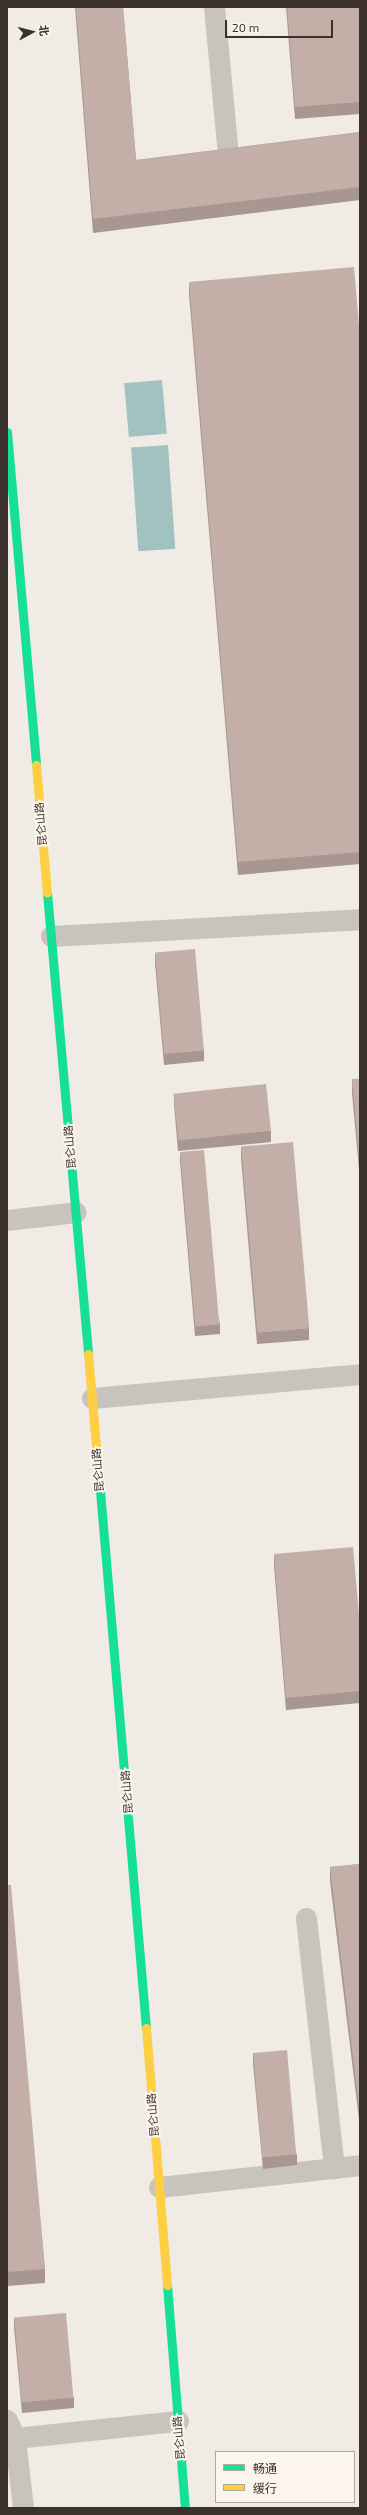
<!DOCTYPE html>
<meta charset="utf-8">
<style>
body{margin:0}
#map{position:relative;width:367px;height:2515px;overflow:hidden;background:#f0ebe5;font-family:"Exo 2","Noto Sans SC",sans-serif}
div>[style]{position:absolute}
[style*='--x']{left:calc(var(--x)*1px);top:calc(var(--y)*1px);width:calc(var(--w)*1px);rotate:calc(var(--a)*1deg)}
.water>*{inset:0;background:#a1c2c1;transform-origin:0 0}
.lane>*{height:21px;margin:-10.5px;padding:0 10.5px;transform-origin:10.5px;border-radius:10.5px;background:#c9c3be}
.fast>*{height:9px;margin:-4.5px;padding:0 4.5px;transform-origin:4.5px;border-radius:4.5px;background:#16e098}
.slow>*{height:9px;margin:-4.5px;padding:0 4.5px;transform-origin:4.5px;border-radius:4.5px;background:#ffcf43}
.wall>*{inset:0;background:#a89690}
.building>*{inset:0;background:#c3afa7;transform-origin:0 0}
span{translate:-50% -50%;white-space:nowrap;text-align:center;line-height:1.15;-webkit-text-stroke:4px #fbf5ee;paint-order:stroke}
.street-label{font-size:11px;color:#3b302b}
.frame{position:absolute;inset:0;border:8px solid #3b302b;pointer-events:none}
.legend{position:absolute;left:215px;top:2451px;width:140px;height:52px;box-sizing:border-box;background:#fbf5ee;border:1px solid #aea6a0;margin:0;padding:5px 7px;list-style:none;font-size:12px;color:#3b302b}
.legend li{display:flex;align-items:center;gap:8px;height:20px}
.legend b{width:20px;border:1px solid #aea6a0}
.north{position:absolute;left:12px;top:12px;width:40px;height:40px;-webkit-text-stroke:3px #fbf5ee;paint-order:stroke;rotate:83deg;font-size:11px;font-weight:700;line-height:16px;text-align:center;color:#3b302b}
.north::after{content:'';display:block;margin:auto;width:14px;height:18px;background:#3b302b;clip-path:polygon(50% 0,100% 100%,50% 72%,0 100%)}
.scale{position:absolute;left:225px;top:20px;width:108px;height:18px;box-sizing:border-box;border:2px solid #3b302b;border-top:0;padding-left:5px;font-size:12px;line-height:14px;white-space:nowrap;color:#3b302b;-webkit-text-stroke:3px #fbf5ee;paint-order:stroke}
</style>
<div id="map">
<div class="water">
<div style="left:162px;top:380px;width:54px;height:38px;rotate:85deg"></div>
<div style="left:168px;top:445px;width:104px;height:37px;rotate:86deg"></div>
</div>
<div class="lane">
<div style="--x:214;--y:7;--w:139;--a:84.6"></div>
<div style="--x:51;--y:936;--w:309;--a:-3.1"></div>
<div style="--x:7;--y:1220;--w:69;--a:-6.6"></div>
<div style="--x:92;--y:1398;--w:269;--a:-5.1"></div>
<div style="--x:306;--y:1918;--w:252;--a:83.6"></div>
<div style="--x:159;--y:2187;--w:202;--a:-6.2"></div>
<div style="--x:7;--y:2420;--w:20;--a:66"></div>
<div style="--x:15;--y:2438;--w:70;--a:83.5"></div>
<div style="--x:15;--y:2438;--w:164;--a:-6"></div>
</div>
<div class="fast">
<div style="--x:7;--y:432;--w:334;--a:85"></div>
<div style="--x:47;--y:893;--w:463;--a:84.9"></div>
<div style="--x:99;--y:1479;--w:551;--a:85.11"></div>
<div style="--x:167;--y:2285;--w:224;--a:85.4"></div>
</div>
<div class="slow">
<div style="--x:36;--y:765;--w:128;--a:85.1"></div>
<div style="--x:88;--y:1354;--w:125;--a:85"></div>
<div style="--x:146;--y:2028;--w:258;--a:85.3"></div>
</div>
<div class="wall">
<div style="clip-path:polygon(75px 7px,123px 7px,136px 160px,360px 132px,360px 200px,93px 233px)"></div>
<div style="clip-path:polygon(286px 7px,360px 7px,360px 114px,295px 119px)"></div>
<div style="clip-path:polygon(189px 282px,360px 337px,360px 864px,238px 875px,189px 294px)"></div>
<div style="clip-path:polygon(155px 953px,204px 1051px,204px 1061px,164px 1065px,155px 963px)"></div>
<div style="clip-path:polygon(352px 1079px,360px 1079px,360px 1181px,352px 1093px)"></div>
<div style="clip-path:polygon(174px 1094px,271px 1131px,271px 1142px,178px 1151px,174px 1104px)"></div>
<div style="clip-path:polygon(241px 1146px,309px 1328px,309px 1340px,257px 1344px,241px 1158px)"></div>
<div style="clip-path:polygon(180px 1152px,220px 1324px,220px 1334px,195px 1336px,180px 1162px)"></div>
<div style="clip-path:polygon(274px 1554px,360px 1626px,360px 1703px,286px 1710px,274px 1566px)"></div>
<div style="clip-path:polygon(360px 1864px,360px 2128px,330px 1881px,330px 1867px)"></div>
<div style="clip-path:polygon(7px 1885px,45px 2269px,45px 2283px,7px 2286px)"></div>
<div style="clip-path:polygon(253px 2053px,297px 2155px,297px 2165px,263px 2169px,253px 2064px)"></div>
<div style="clip-path:polygon(14px 2318px,74px 2398px,74px 2408px,22px 2413px,14px 2328px)"></div>
</div>
<div class="building">
<div style="clip-path:polygon(76px 7px,123px 7px,136px 160px,360px 132px,360px 187px,93px 219px)"></div>
<div style="clip-path:polygon(287px 7px,360px 7px,360px 102px,295px 107px)"></div>
<div style="clip-path:polygon(354px 267px,360px 337px,360px 852px,238px 862px,189px 282px)"></div>
<div style="left:195px;top:949px;width:102px;height:40px;rotate:85deg"></div>
<div style="clip-path:polygon(352px 1079px,360px 1079px,360px 1168px)"></div>
<div style="left:266px;top:1084px;width:47px;height:93px;rotate:84deg"></div>
<div style="left:293px;top:1142px;width:187px;height:52px;rotate:85deg"></div>
<div style="left:204px;top:1150px;width:175px;height:24px;rotate:85deg"></div>
<div style="clip-path:polygon(353px 1547px,360px 1626px,360px 1691px,286px 1698px,274px 1554px)"></div>
<div style="clip-path:polygon(360px 1864px,360px 2115px,330px 1867px)"></div>
<div style="clip-path:polygon(7px 1885px,11px 1885px,45px 2269px,7px 2272px)"></div>
<div style="left:287px;top:2050px;width:105px;height:34px;rotate:85deg"></div>
<div style="left:66px;top:2313px;width:85px;height:52px;rotate:85deg"></div>
</div>
<div class="street-label">
<span style="left:41px;top:824px;rotate:-95deg">昆仑山路</span>
<span style="left:70px;top:1147px;rotate:-95deg">昆仑山路</span>
<span style="left:98px;top:1470px;rotate:-95deg">昆仑山路</span>
<span style="left:127px;top:1792px;rotate:-95deg">昆仑山路</span>
<span style="left:153px;top:2115px;rotate:-95deg">昆仑山路</span>
<span style="left:179px;top:2438px;rotate:-95deg">昆仑山路</span>
</div>
<div class="frame"></div>
<ul class="legend">
<li><b style="height:5px;background:#16e098"></b>畅通</li>
<li><b style="height:5px;background:#ffcf43"></b>缓行</li>
</ul>
<div class="north">北</div>
<div class="scale">20 m</div>
</div>
